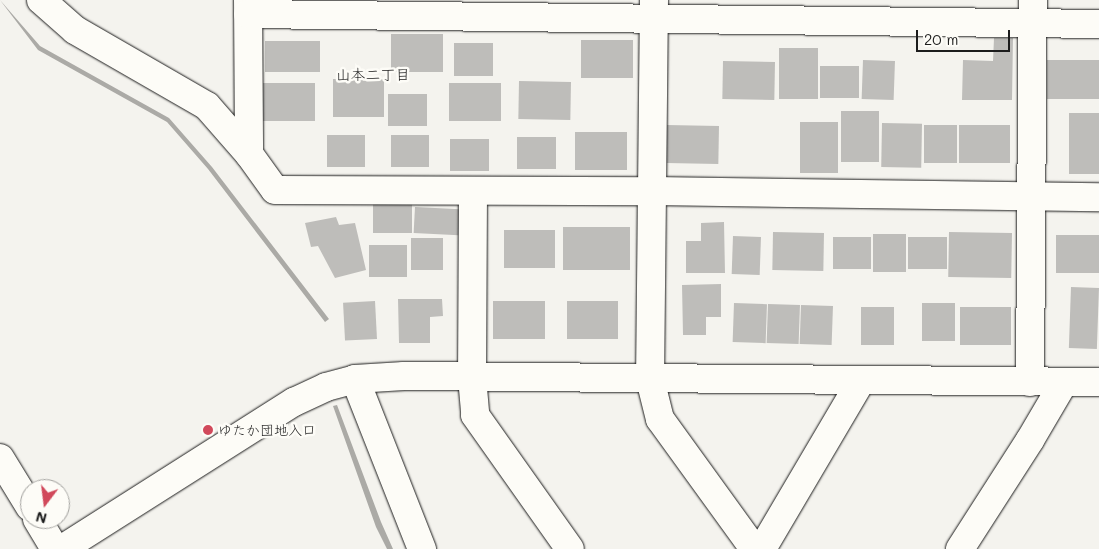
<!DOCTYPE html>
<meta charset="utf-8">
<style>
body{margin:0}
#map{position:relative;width:1099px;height:549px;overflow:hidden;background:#f4f3ee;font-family:Mali,"Klee One",sans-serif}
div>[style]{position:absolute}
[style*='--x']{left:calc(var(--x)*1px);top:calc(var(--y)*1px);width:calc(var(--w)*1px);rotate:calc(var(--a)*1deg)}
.water>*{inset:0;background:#abaaa6}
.building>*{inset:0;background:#bebdba;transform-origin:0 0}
.roads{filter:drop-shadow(0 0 1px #1c1c1c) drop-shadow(0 0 1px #1c1c1c)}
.minor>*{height:28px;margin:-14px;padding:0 14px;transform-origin:14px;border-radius:14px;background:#fdfcf7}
.tertiary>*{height:28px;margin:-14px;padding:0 14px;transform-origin:14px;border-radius:14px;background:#fdfcf7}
.dots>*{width:14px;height:14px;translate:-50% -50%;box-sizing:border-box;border:2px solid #fdfcf7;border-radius:50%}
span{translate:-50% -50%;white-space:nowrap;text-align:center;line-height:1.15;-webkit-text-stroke:5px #fdfcf7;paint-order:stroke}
.poi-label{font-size:14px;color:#1c1c1c}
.left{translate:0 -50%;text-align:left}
.neighbourhood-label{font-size:15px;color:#1c1c1c}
.north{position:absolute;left:20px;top:479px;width:50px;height:50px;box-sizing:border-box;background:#fdfcf7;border:1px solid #a3a29f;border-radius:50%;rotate:195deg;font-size:14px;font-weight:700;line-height:20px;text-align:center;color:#1c1c1c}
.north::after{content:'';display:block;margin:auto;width:18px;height:22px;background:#d1495b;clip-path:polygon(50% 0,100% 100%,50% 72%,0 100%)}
.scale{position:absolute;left:916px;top:30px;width:94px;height:22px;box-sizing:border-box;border:2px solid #1c1c1c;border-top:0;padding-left:6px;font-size:15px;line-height:18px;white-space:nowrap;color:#1c1c1c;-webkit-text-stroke:4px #fdfcf7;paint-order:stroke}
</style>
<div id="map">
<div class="water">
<div style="clip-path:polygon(0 0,40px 46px,169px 118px,212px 167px,329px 319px,325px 322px,208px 169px,167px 122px,38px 50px)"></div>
<div style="clip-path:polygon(337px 405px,381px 522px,393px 549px,387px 549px,376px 527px,333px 406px)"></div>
</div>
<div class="building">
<div style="left:391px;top:34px;width:52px;height:38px"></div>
<div style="clip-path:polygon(994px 38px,1013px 38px,1012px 100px,962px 100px,963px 60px,993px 61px)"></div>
<div style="left:581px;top:40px;width:52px;height:38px"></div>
<div style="left:265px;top:41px;width:55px;height:31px"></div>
<div style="left:454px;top:43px;width:39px;height:33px"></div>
<div style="left:779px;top:48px;width:39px;height:51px"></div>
<div style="left:863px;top:60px;width:32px;height:39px;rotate:2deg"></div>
<div style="left:1047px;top:60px;width:52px;height:39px"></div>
<div style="left:723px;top:61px;width:52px;height:38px;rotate:1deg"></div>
<div style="left:820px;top:66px;width:39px;height:32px"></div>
<div style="left:333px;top:79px;width:51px;height:38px"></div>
<div style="left:519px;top:81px;width:52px;height:38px;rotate:1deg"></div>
<div style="left:263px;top:83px;width:52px;height:38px"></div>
<div style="left:449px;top:83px;width:52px;height:38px"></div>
<div style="left:388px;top:94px;width:39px;height:32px"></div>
<div style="left:841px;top:111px;width:38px;height:51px"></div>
<div style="left:1069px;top:113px;width:30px;height:61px"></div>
<div style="left:800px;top:122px;width:38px;height:51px"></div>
<div style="left:882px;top:123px;width:40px;height:44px;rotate:1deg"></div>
<div style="left:667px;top:125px;width:52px;height:38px;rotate:1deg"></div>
<div style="left:924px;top:125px;width:33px;height:38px"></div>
<div style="left:959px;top:125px;width:51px;height:38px"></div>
<div style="left:575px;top:132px;width:52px;height:38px"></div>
<div style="left:327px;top:135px;width:38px;height:32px"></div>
<div style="left:391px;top:135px;width:38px;height:32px"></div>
<div style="left:517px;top:137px;width:39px;height:32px"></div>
<div style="left:450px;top:139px;width:39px;height:32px"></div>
<div style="left:373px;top:201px;width:39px;height:32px"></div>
<div style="left:415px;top:207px;width:45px;height:26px;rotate:3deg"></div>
<div style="clip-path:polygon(336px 217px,339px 225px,355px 223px,366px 270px,335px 278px,318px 246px,311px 247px,305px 223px)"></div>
<div style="clip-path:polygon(724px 222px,725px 273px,686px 273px,686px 241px,701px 241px,701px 223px)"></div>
<div style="left:563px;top:227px;width:67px;height:43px"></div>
<div style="left:504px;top:230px;width:51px;height:38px"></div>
<div style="left:773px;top:232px;width:51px;height:38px;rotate:1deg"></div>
<div style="left:949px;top:232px;width:63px;height:45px;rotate:1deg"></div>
<div style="left:873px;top:234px;width:33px;height:38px"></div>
<div style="left:1056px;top:235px;width:43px;height:38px"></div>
<div style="left:733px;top:236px;width:28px;height:38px;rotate:2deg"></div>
<div style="left:833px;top:237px;width:38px;height:32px"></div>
<div style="left:908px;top:237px;width:39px;height:32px"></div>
<div style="left:411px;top:238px;width:32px;height:32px"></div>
<div style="left:369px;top:245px;width:38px;height:32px"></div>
<div style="clip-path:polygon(721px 284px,721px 317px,706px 317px,706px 335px,683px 335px,682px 285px)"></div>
<div style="left:1071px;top:287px;width:28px;height:61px;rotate:2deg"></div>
<div style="clip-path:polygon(398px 299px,442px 299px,443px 316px,430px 317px,430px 343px,399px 343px)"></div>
<div style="left:375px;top:301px;width:38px;height:32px;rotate:87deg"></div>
<div style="left:493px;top:301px;width:52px;height:38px"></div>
<div style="left:567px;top:301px;width:51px;height:38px"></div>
<div style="left:734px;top:303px;width:33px;height:39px;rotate:2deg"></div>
<div style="left:922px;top:303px;width:33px;height:38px"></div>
<div style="left:768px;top:304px;width:32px;height:39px;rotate:2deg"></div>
<div style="left:801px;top:305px;width:32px;height:39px;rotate:2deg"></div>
<div style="left:861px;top:307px;width:33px;height:38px"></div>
<div style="left:960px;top:307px;width:51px;height:38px"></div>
</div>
<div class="roads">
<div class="minor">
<div style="--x:41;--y:0;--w:45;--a:41.4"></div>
<div style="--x:75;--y:30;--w:152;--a:29.9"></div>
<div style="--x:207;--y:106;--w:64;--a:48.8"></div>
<div style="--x:249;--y:154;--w:44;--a:54.2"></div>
<div style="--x:275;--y:190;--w:378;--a:0.2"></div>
<div style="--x:653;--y:191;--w:446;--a:0.8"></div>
<div style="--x:248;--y:0;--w:154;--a:89.6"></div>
<div style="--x:654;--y:0;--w:379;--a:90.6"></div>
<div style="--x:650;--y:379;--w:41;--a:76"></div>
<div style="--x:660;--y:419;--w:160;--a:54.1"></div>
<div style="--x:248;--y:14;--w:851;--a:0.67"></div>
<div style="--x:473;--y:191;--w:186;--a:90.3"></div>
<div style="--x:472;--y:377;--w:38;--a:85"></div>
<div style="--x:475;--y:415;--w:164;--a:54.7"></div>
<div style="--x:355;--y:379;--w:183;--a:68.5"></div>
<div style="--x:1030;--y:382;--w:382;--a:-89.6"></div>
<div style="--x:762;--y:549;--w:195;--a:-59.5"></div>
<div style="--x:960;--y:549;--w:130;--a:-57.3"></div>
<div style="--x:1030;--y:440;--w:67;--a:-59.6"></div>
</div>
<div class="tertiary">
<div style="--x:0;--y:458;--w:57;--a:58.5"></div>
<div style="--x:37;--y:519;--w:35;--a:59"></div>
<div style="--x:62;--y:549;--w:275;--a:-32.4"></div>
<div style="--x:294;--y:402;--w:35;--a:-25"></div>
<div style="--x:326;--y:387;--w:30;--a:-15"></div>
<div style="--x:355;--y:379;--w:49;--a:-3.5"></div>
<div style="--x:404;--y:376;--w:695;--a:0.49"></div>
</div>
</div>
<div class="dots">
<div style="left:208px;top:430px;background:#d1495b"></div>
</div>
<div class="poi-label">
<span class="left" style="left:218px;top:430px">ゆたか団地入口</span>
</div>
<div class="neighbourhood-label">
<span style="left:373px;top:75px">山本二丁目</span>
</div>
<div class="north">N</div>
<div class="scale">20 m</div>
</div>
